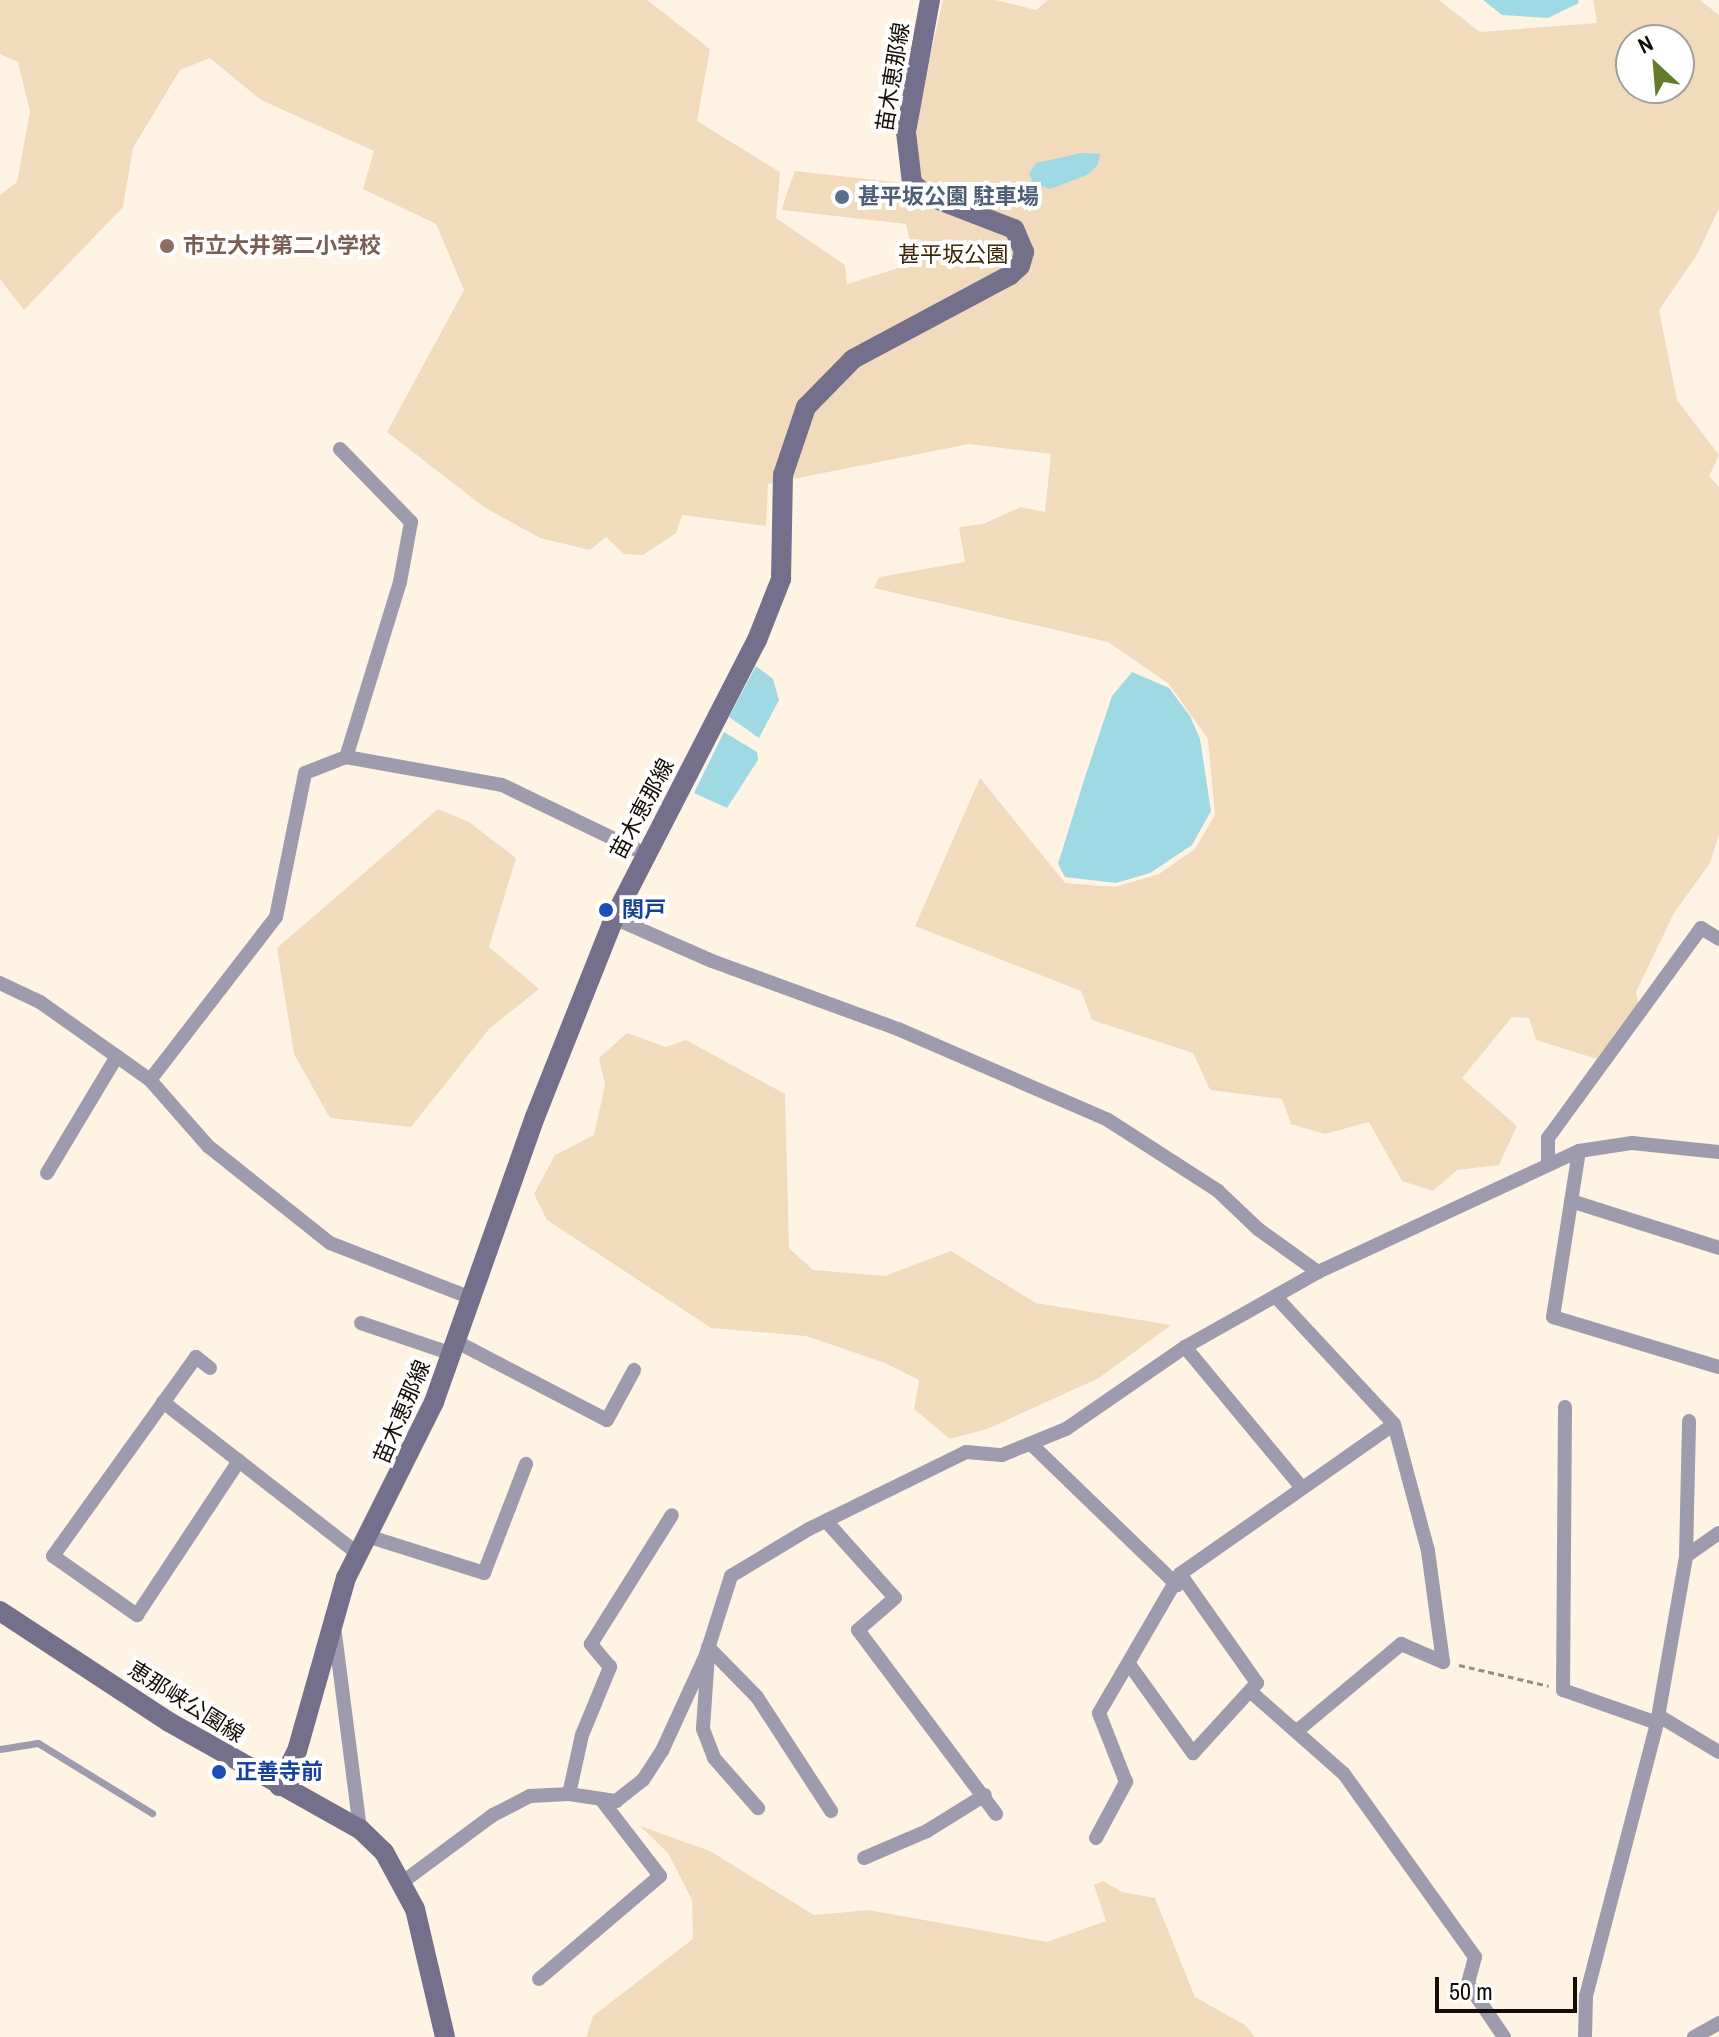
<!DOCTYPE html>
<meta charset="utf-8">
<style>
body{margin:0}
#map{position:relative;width:1719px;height:2037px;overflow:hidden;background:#fff3e4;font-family:"Archivo Narrow","Noto Sans JP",sans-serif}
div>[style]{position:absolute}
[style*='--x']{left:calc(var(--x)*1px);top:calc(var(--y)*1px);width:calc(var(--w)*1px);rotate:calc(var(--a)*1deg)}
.green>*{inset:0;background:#f2dbbd}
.water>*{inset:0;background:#9fdae4}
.path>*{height:3px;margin-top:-1.5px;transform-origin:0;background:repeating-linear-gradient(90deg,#978e82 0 6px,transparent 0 10px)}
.lane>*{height:7px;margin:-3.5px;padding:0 3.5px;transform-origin:3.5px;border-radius:3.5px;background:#9e9bae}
.street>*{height:14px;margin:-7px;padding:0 7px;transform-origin:7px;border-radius:7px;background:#9e9bae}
.secondary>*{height:20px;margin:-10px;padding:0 10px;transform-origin:10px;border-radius:10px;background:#74708b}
.dots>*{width:22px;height:22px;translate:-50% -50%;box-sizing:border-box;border:4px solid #fff;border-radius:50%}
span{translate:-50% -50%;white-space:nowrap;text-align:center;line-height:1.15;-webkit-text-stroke:8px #fff;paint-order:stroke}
.street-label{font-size:22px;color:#130d05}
.service-label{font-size:22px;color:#4e5e75;font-weight:700}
.left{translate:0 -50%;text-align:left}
.education-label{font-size:22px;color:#785e54;font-weight:700}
.park-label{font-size:22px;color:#3b2706}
.transit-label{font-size:22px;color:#164399;font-weight:700}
.north{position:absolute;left:1615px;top:24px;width:80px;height:80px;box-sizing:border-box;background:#fff;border:2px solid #a19e9b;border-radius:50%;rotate:334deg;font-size:22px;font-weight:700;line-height:32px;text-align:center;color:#130d05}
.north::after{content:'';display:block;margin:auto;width:28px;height:36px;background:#657b2c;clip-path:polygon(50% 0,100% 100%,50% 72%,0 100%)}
.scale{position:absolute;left:1435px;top:1977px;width:142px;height:36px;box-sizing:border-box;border:4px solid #130d05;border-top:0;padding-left:10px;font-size:24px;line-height:28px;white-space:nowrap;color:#130d05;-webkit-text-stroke:6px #fff;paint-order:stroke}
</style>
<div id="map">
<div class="green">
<div style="clip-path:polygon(evenodd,0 0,647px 0,710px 49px,697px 121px,780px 172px,776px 218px,845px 265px,847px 284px,915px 263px,906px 224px,782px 210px,786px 195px,795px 171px,903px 183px,918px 160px,916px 117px,943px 0,996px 0,1036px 10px,1048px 0,1439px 0,1480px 32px,1597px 23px,1593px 0,1700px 0,1719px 15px,1719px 208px,1698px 253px,1659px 310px,1677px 400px,1719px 455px,1709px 476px,1719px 487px,1719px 835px,1710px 863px,1674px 913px,1636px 992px,1639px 1005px,1597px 1059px,1536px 1040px,1529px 1018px,1512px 1017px,1462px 1078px,1517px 1126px,1499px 1165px,1457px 1170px,1433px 1191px,1402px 1181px,1369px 1122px,1325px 1134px,1291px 1124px,1282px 1099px,1210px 1090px,1193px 1053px,1092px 1020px,1081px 991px,915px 926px,980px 778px,1065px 883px,1115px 887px,1159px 874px,1195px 849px,1215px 815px,1208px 739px,1169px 684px,1108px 642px,874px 588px,879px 577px,965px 562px,959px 527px,983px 524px,1021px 507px,1045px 512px,1051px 454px,969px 444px,768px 484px,766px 526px,682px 515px,676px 533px,643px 555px,624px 554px,606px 537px,590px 550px,540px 538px,484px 507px,387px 432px,464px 290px,436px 224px,363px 189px,374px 151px,261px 100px,210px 58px,180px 70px,133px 148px,123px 207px,24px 310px,0 279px,0 195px,17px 182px,30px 112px,18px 62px,0 54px,0 0,1631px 40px,1679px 40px,1679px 88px,1631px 88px,1631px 40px)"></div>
<div style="clip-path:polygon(438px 809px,469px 822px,516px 858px,489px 947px,539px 989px,489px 1029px,411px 1127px,330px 1118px,294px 1054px,277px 948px)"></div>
<div style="clip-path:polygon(627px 1033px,666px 1047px,686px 1040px,785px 1094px,789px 1248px,813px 1270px,885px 1276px,951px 1251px,1036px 1303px,1171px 1325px,1099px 1378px,987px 1429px,950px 1439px,914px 1409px,919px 1380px,885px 1363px,806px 1336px,711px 1328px,547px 1220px,534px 1194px,555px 1155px,594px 1135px,605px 1085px,599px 1058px)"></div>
<div style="clip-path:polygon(640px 1826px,710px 1851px,814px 1915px,868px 1910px,1047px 1942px,1106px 1921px,1094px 1885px,1103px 1881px,1122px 1892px,1155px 1898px,1195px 1997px,1245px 2025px,1255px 2037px,586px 2037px,593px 2016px,693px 1939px,692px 1900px,668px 1853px)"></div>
</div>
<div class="water">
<div style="clip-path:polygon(1483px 0,1578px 0,1579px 3px,1548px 18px,1502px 15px)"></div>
<div style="clip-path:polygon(1081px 153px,1100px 154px,1098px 165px,1087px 175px,1050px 189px,1034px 184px,1029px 174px,1036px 163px)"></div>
<div style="clip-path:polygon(756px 666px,773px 679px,779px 700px,759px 738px,729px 717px)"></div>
<div style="clip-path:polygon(1132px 672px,1169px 688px,1190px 716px,1200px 739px,1211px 811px,1192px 845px,1150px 873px,1116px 883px,1065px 877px,1058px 864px,1084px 780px,1112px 696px)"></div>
<div style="clip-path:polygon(724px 732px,757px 752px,758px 760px,727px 808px,694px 793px)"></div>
</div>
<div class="path">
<div style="--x:1459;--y:1665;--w:92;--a:13.1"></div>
</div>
<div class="lane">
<div style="--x:0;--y:1749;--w:38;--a:-9"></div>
<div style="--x:38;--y:1743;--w:134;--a:31.6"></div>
</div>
<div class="street">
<div style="--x:340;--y:449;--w:102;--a:45.8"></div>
<div style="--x:411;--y:522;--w:61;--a:100.4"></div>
<div style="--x:400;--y:582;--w:183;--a:107.1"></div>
<div style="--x:614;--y:918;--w:107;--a:23.7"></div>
<div style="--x:712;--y:961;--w:198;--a:20.1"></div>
<div style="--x:898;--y:1029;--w:229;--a:23.4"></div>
<div style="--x:1108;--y:1120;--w:131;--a:32.8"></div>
<div style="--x:1218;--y:1191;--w:55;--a:43.5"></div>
<div style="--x:1258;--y:1229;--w:74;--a:35.6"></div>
<div style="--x:0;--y:983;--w:44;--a:25.4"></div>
<div style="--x:40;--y:1002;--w:135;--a:35.3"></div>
<div style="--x:150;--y:1080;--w:88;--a:48.7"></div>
<div style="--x:208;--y:1146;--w:156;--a:38.5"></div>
<div style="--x:330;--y:1243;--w:151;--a:21.3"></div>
<div style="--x:150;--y:1080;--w:206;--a:-52.3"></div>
<div style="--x:276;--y:917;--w:147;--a:-78.6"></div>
<div style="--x:305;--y:773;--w:44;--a:-21.3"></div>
<div style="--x:346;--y:757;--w:158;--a:10.2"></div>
<div style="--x:502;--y:785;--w:157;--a:25.7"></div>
<div style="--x:1579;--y:1151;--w:168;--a:98.9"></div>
<div style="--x:1553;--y:1317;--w:173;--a:16.8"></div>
<div style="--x:1548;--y:1165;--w:27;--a:-90"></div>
<div style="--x:1548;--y:1138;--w:260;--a:-53.9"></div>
<div style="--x:1701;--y:928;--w:21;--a:31"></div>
<div style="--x:47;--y:1173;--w:136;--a:-59.1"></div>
<div style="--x:1571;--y:1201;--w:155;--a:17.6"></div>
<div style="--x:1276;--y:1297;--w:173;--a:47.1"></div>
<div style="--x:1394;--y:1424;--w:131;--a:75"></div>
<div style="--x:1428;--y:1551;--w:112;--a:82.3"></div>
<div style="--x:361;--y:1323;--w:96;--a:18.8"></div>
<div style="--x:457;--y:1342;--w:169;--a:27.5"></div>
<div style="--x:607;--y:1420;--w:57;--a:-61.6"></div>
<div style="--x:1185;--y:1347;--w:183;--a:50.3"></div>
<div style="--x:210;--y:1368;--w:18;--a:-142"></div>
<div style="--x:196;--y:1357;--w:245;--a:125.7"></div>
<div style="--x:53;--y:1556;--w:103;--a:35.1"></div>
<div style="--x:137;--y:1615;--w:185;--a:-56.5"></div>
<div style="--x:163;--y:1402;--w:246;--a:37.9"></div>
<div style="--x:1565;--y:1407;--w:283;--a:90.4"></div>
<div style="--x:1563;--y:1690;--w:100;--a:19.3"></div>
<div style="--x:1032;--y:1445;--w:202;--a:44"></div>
<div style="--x:826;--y:1521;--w:103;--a:48.1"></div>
<div style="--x:895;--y:1598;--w:49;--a:139.1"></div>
<div style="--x:858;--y:1630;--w:230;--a:53.1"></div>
<div style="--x:367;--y:1536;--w:123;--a:17.5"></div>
<div style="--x:484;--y:1573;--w:117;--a:-68.9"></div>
<div style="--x:1686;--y:1556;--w:135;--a:-88.7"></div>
<div style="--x:334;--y:1626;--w:205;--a:82.7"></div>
<div style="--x:708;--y:1647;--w:70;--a:45.6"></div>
<div style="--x:757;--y:1697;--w:136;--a:57"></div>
<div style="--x:708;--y:1655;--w:74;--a:93.9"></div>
<div style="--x:703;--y:1729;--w:31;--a:69"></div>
<div style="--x:714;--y:1758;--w:67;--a:48.7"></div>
<div style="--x:1129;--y:1664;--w:110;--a:54.3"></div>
<div style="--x:1193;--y:1753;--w:95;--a:-47.6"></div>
<div style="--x:1257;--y:1683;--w:133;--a:-125.2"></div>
<div style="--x:1251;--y:1692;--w:124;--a:41.4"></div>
<div style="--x:1344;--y:1774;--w:225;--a:54.4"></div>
<div style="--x:1475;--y:1957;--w:28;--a:105"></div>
<div style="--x:1468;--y:1984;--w:64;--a:55.8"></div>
<div style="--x:1659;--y:1716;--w:70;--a:31"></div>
<div style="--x:1297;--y:1731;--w:136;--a:-39.9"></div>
<div style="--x:1401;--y:1644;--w:46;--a:23.2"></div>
<div style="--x:569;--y:1794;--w:60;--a:-77.6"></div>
<div style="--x:582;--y:1735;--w:74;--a:-67.6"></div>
<div style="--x:610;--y:1667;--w:30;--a:-130"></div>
<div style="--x:591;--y:1644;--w:152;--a:-57.9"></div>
<div style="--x:1096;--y:1838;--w:64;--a:-61.8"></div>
<div style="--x:1126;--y:1782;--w:74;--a:-111.4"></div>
<div style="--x:1099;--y:1713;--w:161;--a:-59.8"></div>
<div style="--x:1180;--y:1574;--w:261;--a:-35"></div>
<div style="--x:864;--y:1858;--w:69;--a:-23.2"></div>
<div style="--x:927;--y:1831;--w:68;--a:-31.8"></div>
<div style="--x:404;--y:1881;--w:111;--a:-36.6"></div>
<div style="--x:493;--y:1815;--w:42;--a:-27.2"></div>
<div style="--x:530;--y:1796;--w:39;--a:-3"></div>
<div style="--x:569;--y:1794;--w:48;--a:8.5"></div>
<div style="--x:616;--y:1801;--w:34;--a:-38"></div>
<div style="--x:643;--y:1780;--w:35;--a:-57"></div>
<div style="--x:662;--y:1751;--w:106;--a:-65.4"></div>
<div style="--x:706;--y:1655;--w:83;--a:-72.4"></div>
<div style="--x:731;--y:1576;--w:91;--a:-31.1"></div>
<div style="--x:809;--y:1529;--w:175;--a:-26.1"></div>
<div style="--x:966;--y:1452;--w:36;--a:5"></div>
<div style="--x:1002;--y:1455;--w:69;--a:-22.1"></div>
<div style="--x:1066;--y:1429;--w:145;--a:-34.6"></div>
<div style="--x:1185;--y:1347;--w:153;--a:-29.4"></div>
<div style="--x:1318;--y:1272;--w:288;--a:-24.9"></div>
<div style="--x:1579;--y:1151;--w:54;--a:-8.6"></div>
<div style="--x:1632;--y:1143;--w:87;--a:5.9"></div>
<div style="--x:539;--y:1979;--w:159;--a:-40.4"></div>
<div style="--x:660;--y:1876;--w:93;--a:-127.6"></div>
<div style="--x:1585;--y:2037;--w:41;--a:-88.6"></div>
<div style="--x:1586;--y:1996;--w:282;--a:-75.4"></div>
<div style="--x:1657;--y:1723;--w:169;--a:-80.1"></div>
<div style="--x:1686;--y:1556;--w:40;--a:-34.9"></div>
<div style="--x:1694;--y:2037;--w:29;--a:-29"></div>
</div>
<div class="secondary">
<div style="--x:0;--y:1611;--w:202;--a:33.3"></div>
<div style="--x:169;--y:1722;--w:219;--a:29.3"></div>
<div style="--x:360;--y:1829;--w:33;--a:44"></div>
<div style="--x:384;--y:1852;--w:65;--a:61.5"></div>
<div style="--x:415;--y:1909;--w:131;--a:76.8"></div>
<div style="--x:279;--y:1786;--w:39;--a:-63"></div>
<div style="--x:297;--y:1751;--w:180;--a:-74.2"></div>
<div style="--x:346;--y:1578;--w:197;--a:-63.4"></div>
<div style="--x:434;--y:1402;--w:302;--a:-70.5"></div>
<div style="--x:535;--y:1117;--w:214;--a:-68.3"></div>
<div style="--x:614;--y:918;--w:313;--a:-62.8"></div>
<div style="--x:757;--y:640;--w:66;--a:-68.5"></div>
<div style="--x:781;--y:579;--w:104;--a:-88.9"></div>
<div style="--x:783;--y:475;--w:72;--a:-71.3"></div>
<div style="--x:806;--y:407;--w:67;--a:-45.6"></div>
<div style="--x:853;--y:359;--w:178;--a:-28.1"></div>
<div style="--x:1010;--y:275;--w:13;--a:-42"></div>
<div style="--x:1020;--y:266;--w:15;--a:-74"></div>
<div style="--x:1024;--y:252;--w:25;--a:-113"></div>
<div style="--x:1014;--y:229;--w:94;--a:-158.9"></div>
<div style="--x:926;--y:195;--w:18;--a:-139"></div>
<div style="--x:912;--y:183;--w:51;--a:-96.7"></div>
<div style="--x:906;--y:132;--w:134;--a:-79.7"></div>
</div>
<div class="dots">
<div style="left:842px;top:197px;background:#5c6f8a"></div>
<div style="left:167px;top:246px;background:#8d6e63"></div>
<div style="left:606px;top:910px;background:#1a4fb4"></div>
<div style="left:219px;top:1772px;background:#1a4fb4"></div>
</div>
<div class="street-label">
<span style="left:893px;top:77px;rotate:-81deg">苗木恵那線</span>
<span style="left:642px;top:809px;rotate:-62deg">苗木恵那線</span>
<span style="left:402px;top:1412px;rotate:-67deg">苗木恵那線</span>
<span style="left:186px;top:1702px;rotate:32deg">恵那峡公園線</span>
</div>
<div class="service-label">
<span class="left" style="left:858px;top:197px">甚平坂公園 駐車場</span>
</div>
<div class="education-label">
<span class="left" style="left:183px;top:246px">市立大井第二小学校</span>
</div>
<div class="park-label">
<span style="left:953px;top:255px">甚平坂公園</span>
</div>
<div class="transit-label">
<span class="left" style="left:622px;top:910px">関戸</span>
<span class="left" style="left:235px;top:1772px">正善寺前</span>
</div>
<div class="north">N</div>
<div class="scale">50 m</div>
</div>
